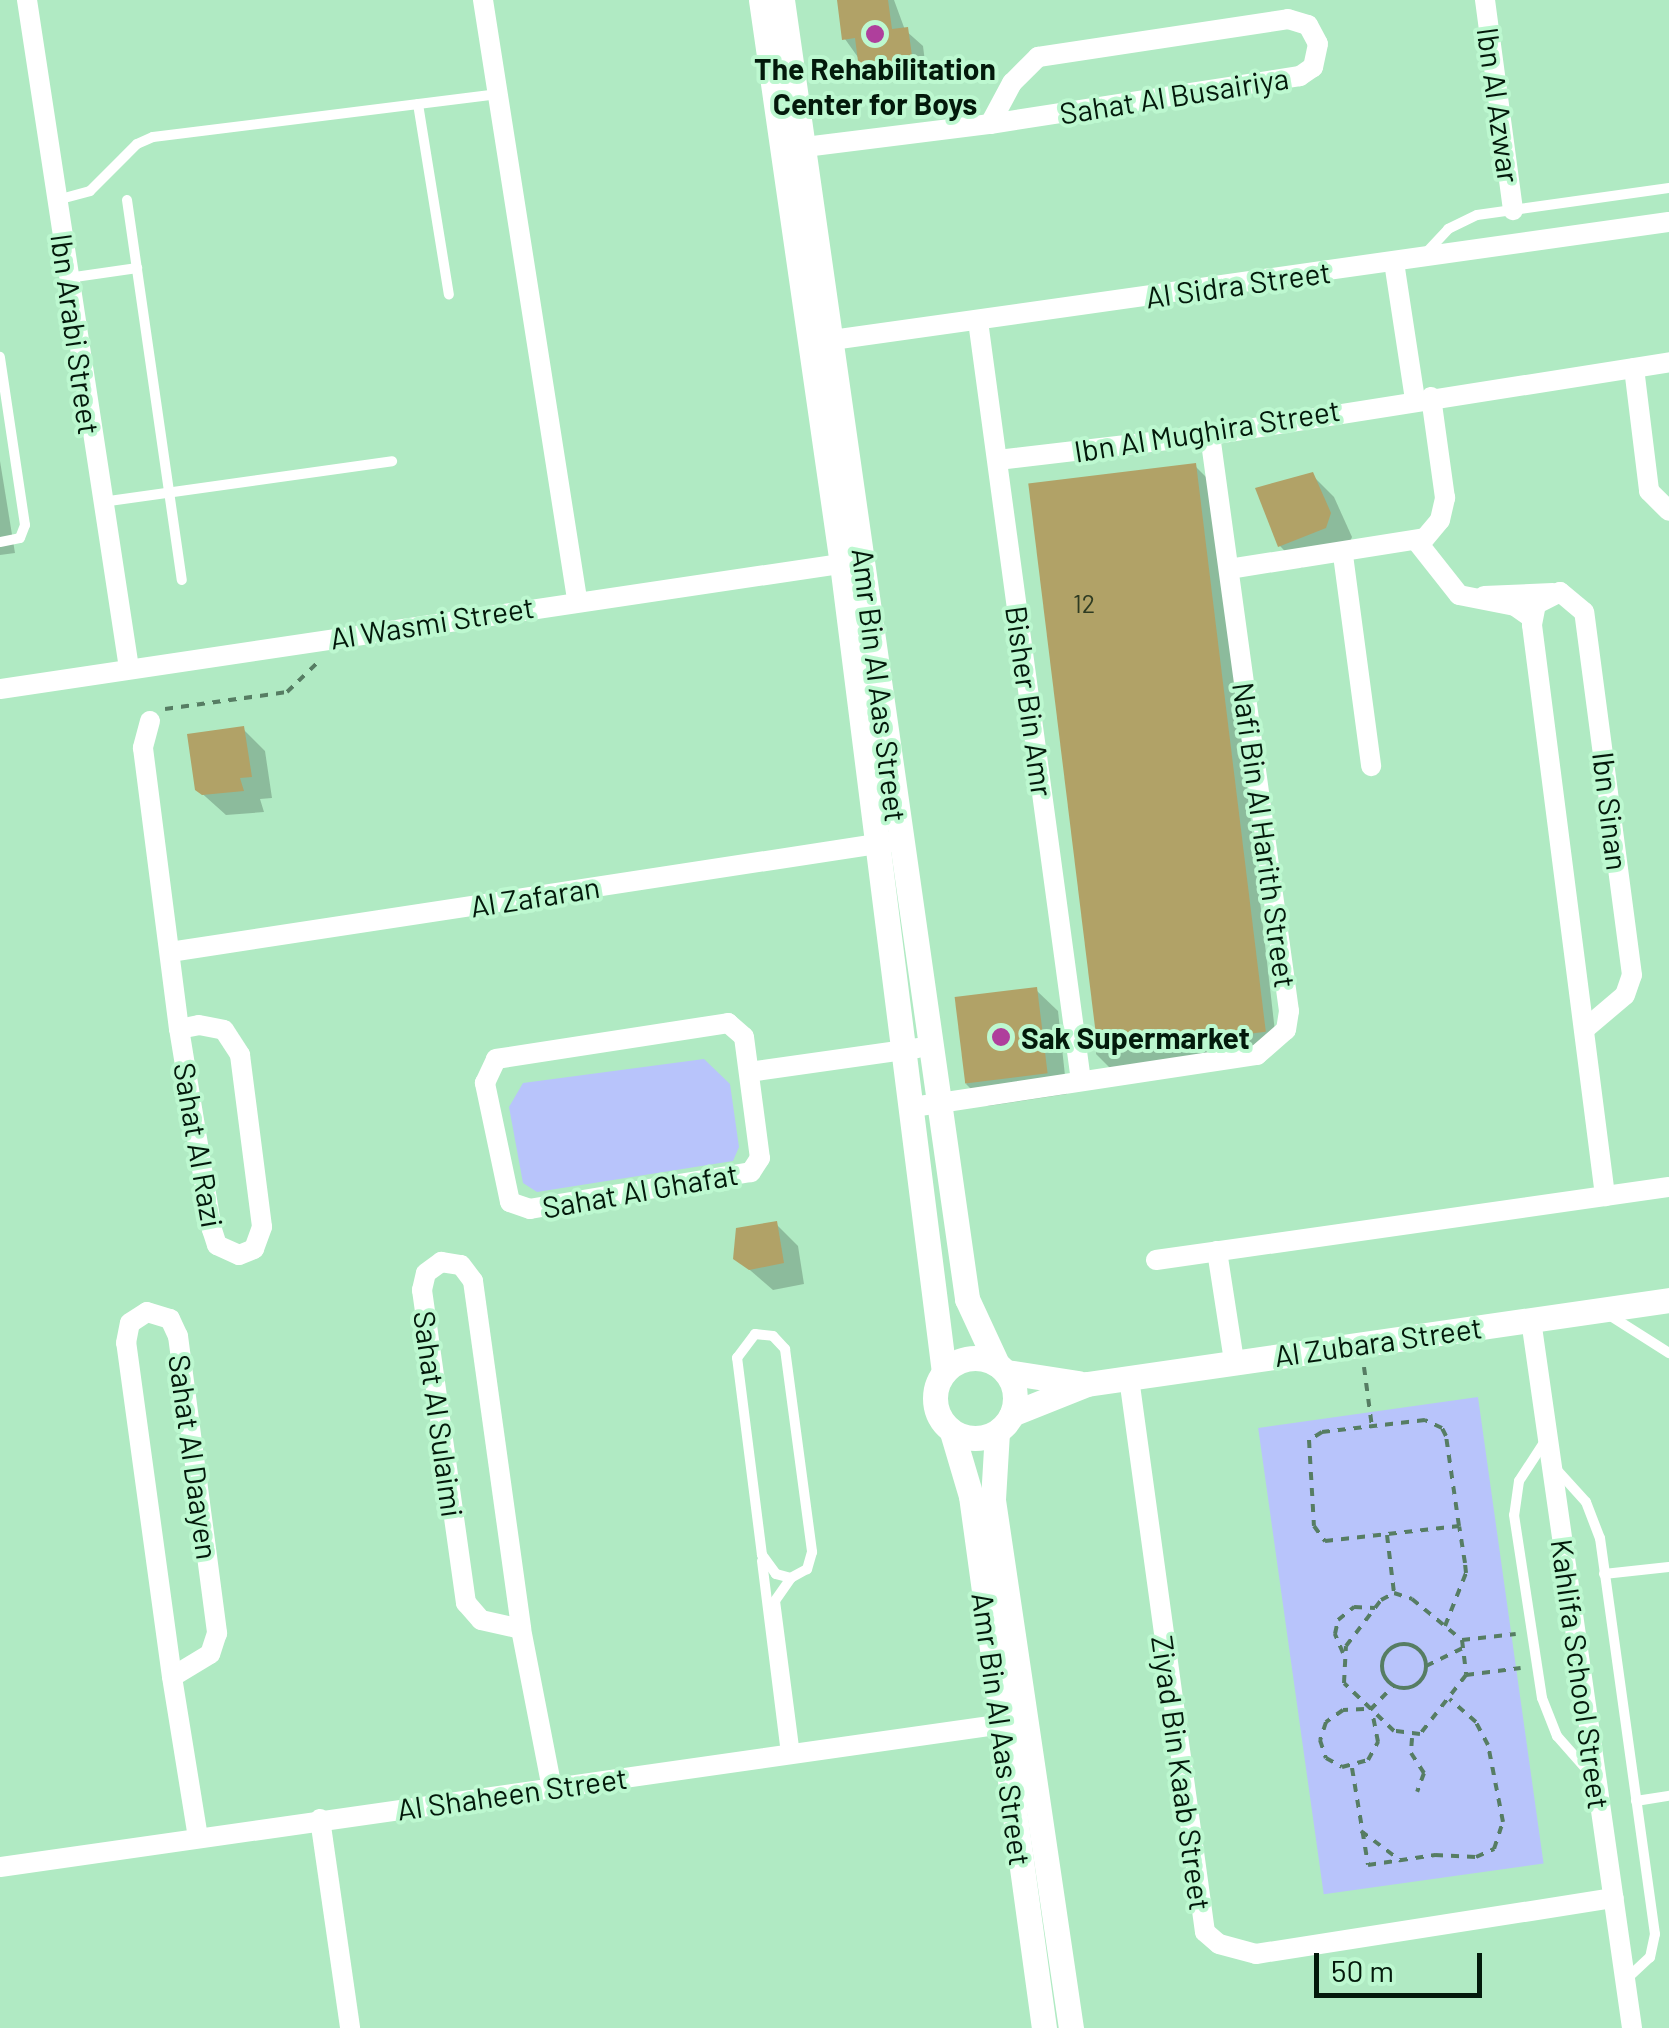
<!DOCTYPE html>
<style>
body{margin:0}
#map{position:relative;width:1669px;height:2028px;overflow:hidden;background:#b0eac3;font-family:Barlow,sans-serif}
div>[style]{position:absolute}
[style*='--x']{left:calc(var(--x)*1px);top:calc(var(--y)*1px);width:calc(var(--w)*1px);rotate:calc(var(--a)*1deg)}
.green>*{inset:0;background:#b8c4fb;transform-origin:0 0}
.shadow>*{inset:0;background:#0003}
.building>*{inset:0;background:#b1a267;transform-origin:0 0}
.path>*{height:4px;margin-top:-2px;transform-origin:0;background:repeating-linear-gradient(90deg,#567d63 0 8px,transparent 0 16px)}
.path>.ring{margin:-2px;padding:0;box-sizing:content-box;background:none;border:4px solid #567d63;border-radius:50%}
.service>*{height:10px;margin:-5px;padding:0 5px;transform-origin:5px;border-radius:5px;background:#fff}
.minor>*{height:20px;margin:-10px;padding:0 10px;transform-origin:10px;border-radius:10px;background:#fff}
.tertiary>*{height:25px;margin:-12.5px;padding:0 12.5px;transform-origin:12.5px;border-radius:12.5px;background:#fff}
.tertiary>.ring{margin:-12.5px;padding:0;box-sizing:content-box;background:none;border:25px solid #fff;border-radius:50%}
.dots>*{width:28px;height:28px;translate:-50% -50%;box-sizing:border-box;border:5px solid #bdf8d0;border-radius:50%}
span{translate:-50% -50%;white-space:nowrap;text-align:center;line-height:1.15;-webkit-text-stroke:8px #bdf8d0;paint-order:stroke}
.number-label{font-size:25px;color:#2e3b22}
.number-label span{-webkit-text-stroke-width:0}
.poi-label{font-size:30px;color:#03190b;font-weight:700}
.left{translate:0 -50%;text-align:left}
.street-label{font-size:30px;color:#03190b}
.scale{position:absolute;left:1314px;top:1953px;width:168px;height:45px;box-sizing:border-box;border:5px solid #03190b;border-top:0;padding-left:12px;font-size:30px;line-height:35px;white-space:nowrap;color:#03190b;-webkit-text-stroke:8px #bdf8d0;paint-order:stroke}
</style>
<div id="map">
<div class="green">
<div style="clip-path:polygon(704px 1059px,730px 1084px,739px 1147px,733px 1161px,537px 1192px,523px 1183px,509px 1107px,523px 1083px)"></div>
<div style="left:1478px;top:1397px;width:471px;height:222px;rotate:82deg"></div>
</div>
<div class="shadow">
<div style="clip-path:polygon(840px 0,894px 0,905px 30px,923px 46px,927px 78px,877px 84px,845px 39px)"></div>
<div style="clip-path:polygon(0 461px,15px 553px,0 555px)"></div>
<div style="clip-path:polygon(1195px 466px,1212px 483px,1277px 1049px,1113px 1071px,1096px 1054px)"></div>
<div style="clip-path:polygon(1312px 475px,1334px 497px,1352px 537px,1347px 549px,1301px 568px,1280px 546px)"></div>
<div style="clip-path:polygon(243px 729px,265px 751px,272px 798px,260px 799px,264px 812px,226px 815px,197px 789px)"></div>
<div style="clip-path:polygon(1036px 990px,1058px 1011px,1067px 1094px,988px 1106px,966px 1084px)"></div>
<div style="clip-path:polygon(776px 1224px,798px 1246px,804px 1284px,773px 1290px,736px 1258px)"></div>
</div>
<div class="building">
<div style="clip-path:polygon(837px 0,888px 0,892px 29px,908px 27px,913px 63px,859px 69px,855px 38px,842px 40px)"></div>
<div style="left:1196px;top:463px;width:573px;height:169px;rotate:83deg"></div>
<div style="clip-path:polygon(1313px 472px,1331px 513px,1326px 528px,1278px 547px,1255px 488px)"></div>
<div style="clip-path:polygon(244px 726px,252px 777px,240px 778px,244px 791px,202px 795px,195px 790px,187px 734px)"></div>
<div style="left:1037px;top:987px;width:87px;height:83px;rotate:83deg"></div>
<div style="clip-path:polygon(777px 1221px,784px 1263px,749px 1270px,733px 1259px,736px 1228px)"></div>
</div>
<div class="path">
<div style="--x:165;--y:709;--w:123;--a:-7.9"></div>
<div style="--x:287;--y:692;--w:42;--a:-44"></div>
<div style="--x:1364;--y:1367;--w:61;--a:82.4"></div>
<div style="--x:1387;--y:1535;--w:58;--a:83.1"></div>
<div style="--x:1445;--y:1626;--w:57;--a:-68.4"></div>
<div style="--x:1466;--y:1573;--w:10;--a:-96"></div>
<div style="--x:1465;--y:1563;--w:37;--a:-99"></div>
<div style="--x:1459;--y:1526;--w:91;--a:-98.2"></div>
<div style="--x:1446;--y:1436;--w:9;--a:-117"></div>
<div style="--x:1442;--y:1428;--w:19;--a:-155"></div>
<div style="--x:1425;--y:1420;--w:104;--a:173.4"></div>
<div style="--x:1322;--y:1432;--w:15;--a:148"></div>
<div style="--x:1309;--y:1440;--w:86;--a:86.7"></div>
<div style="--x:1314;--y:1526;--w:19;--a:54"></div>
<div style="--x:1325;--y:1541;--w:135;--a:-6.4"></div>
<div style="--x:1462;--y:1640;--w:35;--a:83"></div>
<div style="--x:1466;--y:1675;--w:75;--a:127.9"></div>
<div style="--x:1420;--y:1734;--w:26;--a:-173"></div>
<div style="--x:1394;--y:1731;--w:69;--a:-136.2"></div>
<div style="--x:1344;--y:1683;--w:37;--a:-87"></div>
<div style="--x:1346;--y:1646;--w:58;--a:-52.7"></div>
<div style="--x:1381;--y:1600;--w:15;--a:-28"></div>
<div style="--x:1394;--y:1593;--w:19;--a:18"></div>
<div style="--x:1412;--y:1599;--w:65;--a:39.4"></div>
<div style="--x:1462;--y:1640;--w:54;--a:-6.3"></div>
<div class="ring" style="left:1382px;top:1644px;width:40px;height:40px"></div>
<div style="--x:1343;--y:1653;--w:21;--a:-113"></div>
<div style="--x:1335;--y:1634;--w:14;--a:-78"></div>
<div style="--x:1338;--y:1620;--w:21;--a:-39"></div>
<div style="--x:1354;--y:1607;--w:21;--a:3"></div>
<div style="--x:1426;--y:1666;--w:43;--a:-26"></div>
<div style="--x:1466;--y:1675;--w:55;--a:-7.3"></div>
<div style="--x:1364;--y:1709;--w:21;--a:177"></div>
<div style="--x:1343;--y:1710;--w:21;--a:145"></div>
<div style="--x:1326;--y:1722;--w:19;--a:108"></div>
<div style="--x:1320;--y:1740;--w:19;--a:72"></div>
<div style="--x:1326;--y:1758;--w:18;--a:29"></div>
<div style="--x:1342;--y:1767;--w:27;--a:-15"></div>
<div style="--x:1368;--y:1760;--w:21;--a:-61"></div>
<div style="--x:1378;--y:1742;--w:25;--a:-101"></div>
<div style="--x:1370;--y:1710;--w:35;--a:-46"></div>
<div style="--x:1412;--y:1738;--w:15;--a:94"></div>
<div style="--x:1411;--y:1753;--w:24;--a:57"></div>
<div style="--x:1424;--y:1773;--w:20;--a:110"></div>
<div style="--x:1352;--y:1768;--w:98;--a:80.6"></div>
<div style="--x:1368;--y:1865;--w:68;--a:-8.5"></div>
<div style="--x:1435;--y:1855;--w:41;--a:2.8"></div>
<div style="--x:1476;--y:1857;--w:20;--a:-24"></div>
<div style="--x:1494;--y:1849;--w:28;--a:-72"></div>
<div style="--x:1503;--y:1822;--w:78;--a:-101"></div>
<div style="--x:1488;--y:1745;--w:26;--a:-118"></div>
<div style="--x:1476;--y:1722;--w:35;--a:-139"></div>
<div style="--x:1361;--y:1831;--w:50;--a:36.9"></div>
</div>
<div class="service">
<div style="--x:418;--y:104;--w:193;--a:80.8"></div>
<div style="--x:57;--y:200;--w:34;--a:-15"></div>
<div style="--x:90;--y:191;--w:66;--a:-45"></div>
<div style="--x:137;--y:144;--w:17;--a:-24"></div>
<div style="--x:153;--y:137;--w:348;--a:-7.1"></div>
<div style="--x:127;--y:200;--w:384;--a:81.8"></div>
<div style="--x:1426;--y:253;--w:33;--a:-47"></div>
<div style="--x:1448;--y:229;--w:32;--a:-26"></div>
<div style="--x:1477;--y:215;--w:194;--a:-8"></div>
<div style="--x:68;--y:278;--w:70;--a:-8.2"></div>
<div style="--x:102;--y:502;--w:293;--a:-8"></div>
<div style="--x:0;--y:542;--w:20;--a:-11"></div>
<div style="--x:20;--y:538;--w:14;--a:-69"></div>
<div style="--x:25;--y:525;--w:170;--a:-98.5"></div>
<div style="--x:1606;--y:1313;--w:75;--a:32.4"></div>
<div style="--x:1547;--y:1438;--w:51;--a:123.1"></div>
<div style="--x:1519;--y:1481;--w:34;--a:98"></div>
<div style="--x:1514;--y:1515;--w:185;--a:81.3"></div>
<div style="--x:1542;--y:1698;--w:41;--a:68.5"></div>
<div style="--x:1557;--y:1736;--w:56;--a:48.6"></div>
<div style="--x:1557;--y:1470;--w:43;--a:47.8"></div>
<div style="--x:1586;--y:1502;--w:39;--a:69"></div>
<div style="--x:1600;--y:1538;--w:400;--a:82.1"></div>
<div style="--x:1655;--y:1934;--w:24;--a:102"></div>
<div style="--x:1650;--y:1957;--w:33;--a:137"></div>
<div style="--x:762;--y:1561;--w:195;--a:82.9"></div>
<div style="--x:1604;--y:1574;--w:65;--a:-6.1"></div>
<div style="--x:791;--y:1578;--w:16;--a:-165"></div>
<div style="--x:776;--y:1574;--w:24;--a:-126"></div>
<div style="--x:762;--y:1555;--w:199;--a:-97.2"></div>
<div style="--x:737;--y:1358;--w:30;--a:-53"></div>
<div style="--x:755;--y:1334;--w:18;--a:6"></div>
<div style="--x:773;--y:1336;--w:18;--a:47"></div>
<div style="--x:785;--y:1349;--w:205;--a:82.4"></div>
<div style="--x:812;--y:1552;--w:18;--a:106"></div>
<div style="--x:807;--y:1569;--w:18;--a:151"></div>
<div style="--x:791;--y:1578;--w:28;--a:125"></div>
<div style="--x:775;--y:1601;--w:154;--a:82.6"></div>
<div style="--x:1636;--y:1801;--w:33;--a:-9"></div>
</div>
<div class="minor">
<div style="--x:27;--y:0;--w:676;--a:81.32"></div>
<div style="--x:483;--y:0;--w:606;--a:81.08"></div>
<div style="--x:1485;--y:0;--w:212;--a:82.4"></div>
<div style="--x:1288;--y:19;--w:21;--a:17"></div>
<div style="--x:1308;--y:25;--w:21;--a:62"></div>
<div style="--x:1318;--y:44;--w:24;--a:102"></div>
<div style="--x:1313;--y:67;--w:16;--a:145"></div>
<div style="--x:1300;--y:76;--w:314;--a:171.2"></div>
<div style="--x:990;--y:124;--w:47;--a:-61.8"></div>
<div style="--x:1012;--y:83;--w:37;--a:-45"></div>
<div style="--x:1038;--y:57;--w:253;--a:-8.6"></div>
<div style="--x:789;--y:149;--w:203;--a:-7.1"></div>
<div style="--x:1394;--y:262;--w:139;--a:81.3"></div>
<div style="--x:978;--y:321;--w:767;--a:82.28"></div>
<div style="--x:818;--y:342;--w:859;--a:-8.03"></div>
<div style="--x:1634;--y:368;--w:124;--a:83"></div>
<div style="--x:1649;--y:491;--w:28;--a:45"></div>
<div style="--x:998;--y:460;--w:213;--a:-6.7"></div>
<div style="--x:1210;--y:435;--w:465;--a:-9"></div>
<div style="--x:1418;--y:543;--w:66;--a:51.7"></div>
<div style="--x:1459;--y:595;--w:57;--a:11.1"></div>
<div style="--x:1515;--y:606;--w:21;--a:35"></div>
<div style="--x:1343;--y:555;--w:213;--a:82.4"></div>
<div style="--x:1229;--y:569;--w:198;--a:-9"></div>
<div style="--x:1425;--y:538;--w:23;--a:-50"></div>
<div style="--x:1440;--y:520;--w:23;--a:-77"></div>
<div style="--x:1445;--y:498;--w:102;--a:-97.9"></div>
<div style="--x:1484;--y:596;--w:69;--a:-2.5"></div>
<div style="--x:0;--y:689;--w:862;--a:-8.47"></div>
<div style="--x:150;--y:721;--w:28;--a:105"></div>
<div style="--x:143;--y:748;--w:283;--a:82.7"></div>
<div style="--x:170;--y:952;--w:728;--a:-8.69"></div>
<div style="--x:728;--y:1023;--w:21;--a:41"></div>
<div style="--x:744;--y:1037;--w:122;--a:82.5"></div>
<div style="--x:760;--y:1158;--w:17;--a:123"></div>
<div style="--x:751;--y:1172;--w:224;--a:170.5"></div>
<div style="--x:530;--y:1209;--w:21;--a:-161"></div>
<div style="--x:510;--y:1202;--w:122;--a:-101.9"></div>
<div style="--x:485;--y:1083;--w:26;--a:-65"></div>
<div style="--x:496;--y:1059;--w:235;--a:-8.8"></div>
<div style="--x:199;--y:1025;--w:25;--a:11"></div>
<div style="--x:224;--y:1030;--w:30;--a:57"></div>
<div style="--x:240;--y:1055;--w:173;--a:82.7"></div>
<div style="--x:262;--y:1227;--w:23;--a:110"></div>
<div style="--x:254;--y:1249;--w:16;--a:158"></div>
<div style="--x:239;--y:1255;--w:24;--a:-156"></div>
<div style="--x:217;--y:1245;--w:16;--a:-108"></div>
<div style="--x:212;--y:1230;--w:204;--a:-99.3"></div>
<div style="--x:179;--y:1029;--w:20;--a:-11"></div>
<div style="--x:1585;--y:1029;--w:52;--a:-40.4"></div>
<div style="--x:1625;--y:995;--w:21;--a:-71"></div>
<div style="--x:1632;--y:975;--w:366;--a:-97.5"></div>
<div style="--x:1584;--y:612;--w:31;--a:-140"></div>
<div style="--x:1560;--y:592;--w:27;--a:153"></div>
<div style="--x:1536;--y:604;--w:21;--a:101"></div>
<div style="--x:1532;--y:625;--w:576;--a:82.71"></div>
<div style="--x:749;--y:1072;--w:170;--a:-8.1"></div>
<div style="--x:913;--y:1107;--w:348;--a:-8.6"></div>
<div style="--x:1257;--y:1055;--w:38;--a:-41"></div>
<div style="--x:1286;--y:1030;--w:19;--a:-81"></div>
<div style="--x:1289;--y:1011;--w:581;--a:-97.81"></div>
<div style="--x:1217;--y:1251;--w:111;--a:81.2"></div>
<div style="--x:1156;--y:1260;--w:518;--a:-8.1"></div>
<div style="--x:147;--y:1312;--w:24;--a:17"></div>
<div style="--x:170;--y:1319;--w:19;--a:65"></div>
<div style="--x:178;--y:1336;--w:300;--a:82.5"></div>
<div style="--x:217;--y:1633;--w:22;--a:108"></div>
<div style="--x:210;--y:1654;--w:44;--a:148.8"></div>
<div style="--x:172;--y:1677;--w:337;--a:-97.8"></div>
<div style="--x:126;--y:1343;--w:20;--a:-79"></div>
<div style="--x:130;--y:1323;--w:20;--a:-33"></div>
<div style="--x:1531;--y:1320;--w:715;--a:81.88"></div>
<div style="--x:1129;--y:1378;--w:559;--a:82.19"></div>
<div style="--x:1205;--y:1932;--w:18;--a:41"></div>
<div style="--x:1219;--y:1944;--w:38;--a:15"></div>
<div style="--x:1256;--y:1954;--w:362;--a:-8.9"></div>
<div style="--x:521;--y:1629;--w:41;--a:-167.3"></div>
<div style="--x:481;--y:1620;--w:23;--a:-131"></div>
<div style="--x:466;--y:1603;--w:316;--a:-98"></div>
<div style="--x:422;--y:1290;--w:17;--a:-77"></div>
<div style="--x:426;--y:1273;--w:19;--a:-36"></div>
<div style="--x:441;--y:1262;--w:20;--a:9"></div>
<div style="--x:461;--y:1265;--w:20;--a:53"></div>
<div style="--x:473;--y:1281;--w:351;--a:82.1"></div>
<div style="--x:521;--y:1629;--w:162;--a:79"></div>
<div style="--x:172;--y:1677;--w:162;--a:80.8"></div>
<div style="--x:320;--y:1819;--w:211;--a:81.8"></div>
<div style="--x:0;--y:1867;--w:1027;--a:-8.11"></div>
</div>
<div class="tertiary">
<div style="--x:761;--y:0;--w:570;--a:81.83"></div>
<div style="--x:842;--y:564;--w:814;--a:82.81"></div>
<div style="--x:782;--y:0;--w:1312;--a:81.89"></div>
<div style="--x:967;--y:1299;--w:72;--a:65.2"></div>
<div class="ring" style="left:935px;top:1358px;width:55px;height:55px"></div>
<div style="--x:1006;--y:1372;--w:73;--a:8.7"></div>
<div style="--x:1012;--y:1414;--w:81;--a:-21.8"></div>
<div style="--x:1087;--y:1384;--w:588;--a:-8.21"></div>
<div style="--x:952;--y:1432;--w:67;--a:73.5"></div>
<div style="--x:971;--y:1496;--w:537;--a:82.19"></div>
<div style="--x:997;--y:1432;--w:68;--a:93.4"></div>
<div style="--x:993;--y:1500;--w:534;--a:81.6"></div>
</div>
<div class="dots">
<div style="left:875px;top:34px;background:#af3f9c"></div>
<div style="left:1001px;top:1037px;background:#af3f9c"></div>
</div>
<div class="number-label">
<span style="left:1084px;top:603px">12</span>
</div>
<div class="poi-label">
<span style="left:875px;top:85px">The Rehabilitation<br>Center for Boys</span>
<span class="left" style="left:1021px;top:1037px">Sak Supermarket</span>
</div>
<div class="street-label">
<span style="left:1174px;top:95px;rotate:-9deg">Sahat Al Busairiya</span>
<span style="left:1499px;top:105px;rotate:82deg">Ibn Al Azwar</span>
<span style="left:1238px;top:284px;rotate:-8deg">Al Sidra Street</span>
<span style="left:76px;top:334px;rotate:82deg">Ibn Arabi Street</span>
<span style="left:1207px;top:430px;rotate:-9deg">Ibn Al Mughira Street</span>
<span style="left:432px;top:622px;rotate:-9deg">Al Wasmi Street</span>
<span style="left:880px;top:685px;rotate:83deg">Amr Bin Al Aas Street</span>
<span style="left:1030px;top:701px;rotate:82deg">Bisher Bin Amr</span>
<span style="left:1611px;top:811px;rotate:83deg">Ibn Sinan</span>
<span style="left:1265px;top:835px;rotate:82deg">Nafi Bin Al Harith Street</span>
<span style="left:535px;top:896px;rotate:-9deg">Al Zafaran</span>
<span style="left:199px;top:1145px;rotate:80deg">Sahat Al Razi</span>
<span style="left:640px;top:1190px;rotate:-10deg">Sahat Al Ghafat</span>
<span style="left:1378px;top:1341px;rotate:-8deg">Al Zubara Street</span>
<span style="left:439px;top:1414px;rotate:82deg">Sahat Al Sulaimi</span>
<span style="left:194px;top:1457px;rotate:82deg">Sahat Al Daayen</span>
<span style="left:1581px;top:1674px;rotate:82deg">Kahlifa School Street</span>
<span style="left:1002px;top:1729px;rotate:82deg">Amr Bin Al Aas Street</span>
<span style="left:1182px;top:1773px;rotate:82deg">Ziyad Bin Kaab Street</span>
<span style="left:512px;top:1793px;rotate:-8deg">Al Shaheen Street</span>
</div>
<div class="scale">50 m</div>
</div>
